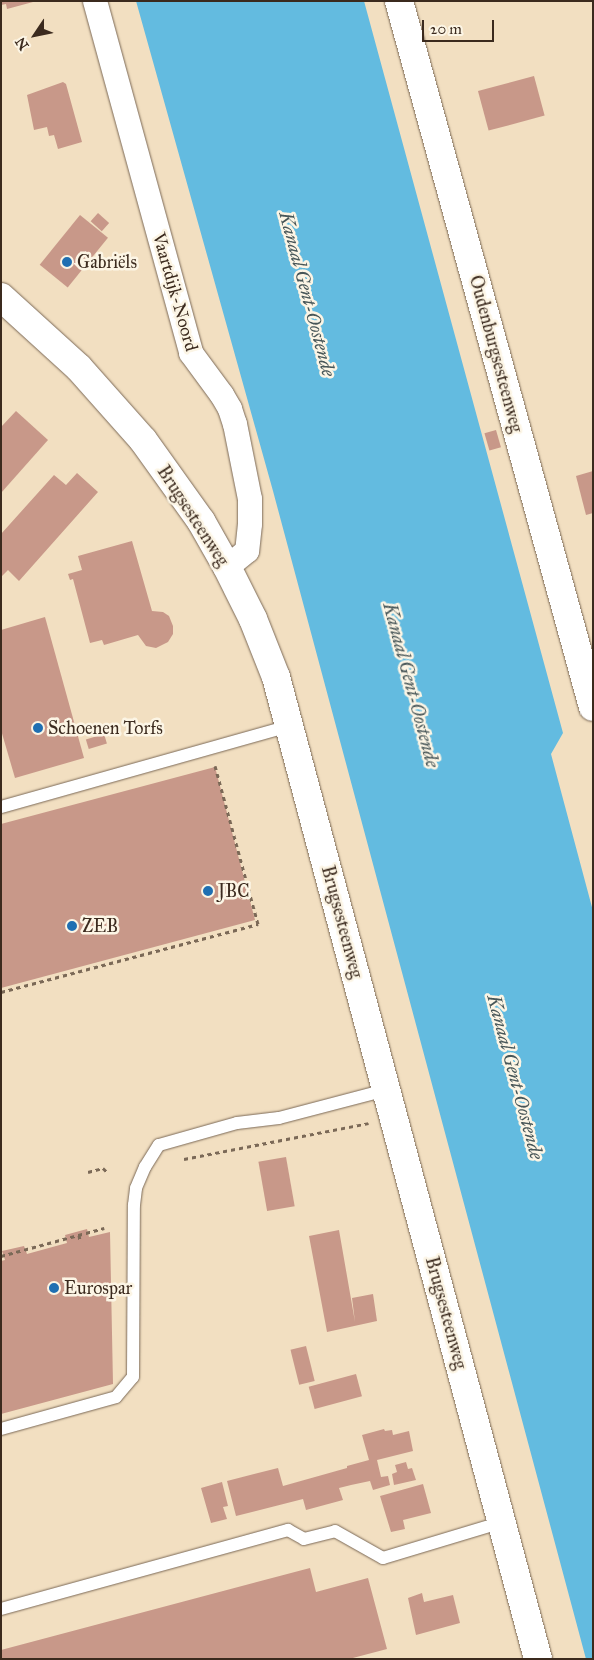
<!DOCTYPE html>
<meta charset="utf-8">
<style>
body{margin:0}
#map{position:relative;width:594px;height:1660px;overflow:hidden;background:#f2dfc1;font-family:"IM FELL Great Primer",serif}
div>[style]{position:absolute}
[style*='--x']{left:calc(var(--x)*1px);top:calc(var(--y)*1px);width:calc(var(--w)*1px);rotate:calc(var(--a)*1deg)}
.water>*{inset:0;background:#63bbe0}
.building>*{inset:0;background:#c89889;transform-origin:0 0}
.path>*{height:3px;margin-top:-1.5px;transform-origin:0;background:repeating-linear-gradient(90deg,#7b6957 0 4px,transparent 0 8px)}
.roads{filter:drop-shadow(0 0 1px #7b6957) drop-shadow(0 0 1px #7b6957)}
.service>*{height:12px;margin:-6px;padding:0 6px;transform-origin:6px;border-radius:6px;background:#fff}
.minor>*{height:24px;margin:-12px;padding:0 12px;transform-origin:12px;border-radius:12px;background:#fff}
.tertiary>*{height:28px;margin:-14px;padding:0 14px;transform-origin:14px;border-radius:14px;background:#fff}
.primary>*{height:28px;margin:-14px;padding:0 14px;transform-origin:14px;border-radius:14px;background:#fff}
.dots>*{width:14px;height:14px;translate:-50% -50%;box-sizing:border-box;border:2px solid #fcf5e5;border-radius:50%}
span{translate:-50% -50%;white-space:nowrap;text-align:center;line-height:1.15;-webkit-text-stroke:5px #fcf5e5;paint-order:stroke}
.poi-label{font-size:18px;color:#3b2a1e}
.left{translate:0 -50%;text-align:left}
.street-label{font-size:18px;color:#3b2a1e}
.water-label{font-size:19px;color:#475658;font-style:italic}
.frame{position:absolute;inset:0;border:2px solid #3b2a1e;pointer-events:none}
.north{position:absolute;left:10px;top:10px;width:50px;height:50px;-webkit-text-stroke:4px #fcf5e5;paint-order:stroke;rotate:236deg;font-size:14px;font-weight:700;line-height:20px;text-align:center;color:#3b2a1e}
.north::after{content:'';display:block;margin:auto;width:18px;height:22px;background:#3b2a1e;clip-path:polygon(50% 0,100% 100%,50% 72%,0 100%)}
.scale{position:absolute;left:422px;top:20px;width:72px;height:22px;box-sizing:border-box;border:2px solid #3b2a1e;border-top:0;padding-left:6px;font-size:15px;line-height:18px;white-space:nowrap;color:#3b2a1e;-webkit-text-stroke:4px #fcf5e5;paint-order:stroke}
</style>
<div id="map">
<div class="water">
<div style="clip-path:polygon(136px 1px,364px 1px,563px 733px,551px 754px,593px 911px,593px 1659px,586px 1659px,273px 491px)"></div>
</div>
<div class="building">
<div style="clip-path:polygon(1px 1px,33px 1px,33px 2px,7px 9px,6px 4px,1px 5px)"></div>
<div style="left:534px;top:76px;width:41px;height:58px;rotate:75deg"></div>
<div style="clip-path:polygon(63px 82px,66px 84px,82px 142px,58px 149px,54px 135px,49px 136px,47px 127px,34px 130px,27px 95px)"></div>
<div style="left:98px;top:213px;width:15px;height:11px;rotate:42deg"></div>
<div style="left:80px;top:215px;width:36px;height:64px;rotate:39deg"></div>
<div style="clip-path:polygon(16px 411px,48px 440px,1px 493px,1px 427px)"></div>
<div style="left:496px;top:430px;width:18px;height:12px;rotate:74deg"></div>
<div style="clip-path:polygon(593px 471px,593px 513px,586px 515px,576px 476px)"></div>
<div style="clip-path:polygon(77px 473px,98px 492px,19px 581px,8px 570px,1px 577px,1px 534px,54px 475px,66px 485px)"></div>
<div style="clip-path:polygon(132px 541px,152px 611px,163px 612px,169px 616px,173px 626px,173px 634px,168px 642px,156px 648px,146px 646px,138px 635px,104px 645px,102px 640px,90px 643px,73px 579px,70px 580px,68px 574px,82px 570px,78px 556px)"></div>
<div style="clip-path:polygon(45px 617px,84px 758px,15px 778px,1px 730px,1px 630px)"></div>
<div style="left:104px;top:734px;width:10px;height:19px;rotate:73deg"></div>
<div style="clip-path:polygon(215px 767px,255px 920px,1px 988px,1px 824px)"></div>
<div style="left:286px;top:1157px;width:50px;height:28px;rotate:80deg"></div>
<div style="clip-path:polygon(87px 1229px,89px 1237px,110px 1232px,113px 1384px,1px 1414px,1px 1261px,5px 1260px,2px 1251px,24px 1246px,27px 1254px,67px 1243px,65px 1235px)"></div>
<div style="clip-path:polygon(339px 1230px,355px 1322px,352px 1298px,373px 1294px,377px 1321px,327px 1332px,309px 1236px)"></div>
<div style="left:306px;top:1346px;width:36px;height:16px;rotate:76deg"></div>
<div style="left:356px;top:1374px;width:23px;height:49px;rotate:75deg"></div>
<div style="clip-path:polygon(384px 1429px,385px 1431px,392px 1430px,393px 1435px,409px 1431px,413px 1451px,377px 1460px,381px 1477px,388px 1476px,390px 1485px,373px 1490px,370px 1481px,351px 1485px,339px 1488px,343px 1500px,306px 1510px,303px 1499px,236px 1516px,227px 1481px,278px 1468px,283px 1486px,347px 1468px,347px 1466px,369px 1460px,362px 1435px)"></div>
<div style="clip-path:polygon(406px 1462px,408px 1469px,412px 1468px,416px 1480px,394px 1485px,392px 1474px,397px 1472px,395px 1465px)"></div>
<div style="clip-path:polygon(222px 1482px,228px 1506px,223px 1507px,227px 1519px,211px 1523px,201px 1488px)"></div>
<div style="clip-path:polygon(423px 1484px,431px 1513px,403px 1520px,405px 1529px,391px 1532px,380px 1496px)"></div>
<div style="clip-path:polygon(310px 1568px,316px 1592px,368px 1578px,387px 1649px,349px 1659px,1px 1659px,1px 1650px)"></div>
<div style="clip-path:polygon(422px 1593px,424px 1602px,453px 1595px,460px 1623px,416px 1635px,408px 1598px)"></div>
</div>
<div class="path">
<div style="--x:1;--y:992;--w:266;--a:-14.8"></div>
<div style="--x:258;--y:924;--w:164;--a:-105.2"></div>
<div style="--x:184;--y:1159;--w:188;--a:-11"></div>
<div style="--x:88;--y:1172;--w:16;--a:-15"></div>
<div style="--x:103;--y:1168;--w:7;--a:45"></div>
<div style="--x:79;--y:1235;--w:5;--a:79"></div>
<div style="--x:1;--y:1256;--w:107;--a:-15.2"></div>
</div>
<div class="roads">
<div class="service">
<div style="--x:1;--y:807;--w:300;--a:-15.7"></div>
<div style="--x:1;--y:1429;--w:119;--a:-15.5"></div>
<div style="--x:116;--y:1397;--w:26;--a:-50"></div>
<div style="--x:133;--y:1377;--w:172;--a:-89.7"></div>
<div style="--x:134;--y:1205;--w:17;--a:-83"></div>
<div style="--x:136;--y:1188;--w:23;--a:-67"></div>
<div style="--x:145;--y:1167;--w:26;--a:-58"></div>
<div style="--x:159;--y:1145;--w:81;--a:-15.8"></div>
<div style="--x:237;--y:1123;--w:42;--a:-6.8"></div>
<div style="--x:279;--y:1118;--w:111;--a:-14.7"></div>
<div style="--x:1;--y:1609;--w:298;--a:-15.4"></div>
<div style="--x:288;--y:1530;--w:18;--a:29"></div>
<div style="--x:304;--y:1539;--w:32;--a:-14"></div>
<div style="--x:335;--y:1531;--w:55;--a:29.4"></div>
<div style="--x:383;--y:1558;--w:124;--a:-16.8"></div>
</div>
<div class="minor">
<div style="--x:95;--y:1;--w:365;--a:74.7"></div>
<div style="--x:191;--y:353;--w:52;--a:53.6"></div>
<div style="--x:222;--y:395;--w:16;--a:60"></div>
<div style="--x:230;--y:409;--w:16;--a:72"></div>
<div style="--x:235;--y:424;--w:76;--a:78.7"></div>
<div style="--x:250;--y:499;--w:25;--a:90"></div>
<div style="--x:250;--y:524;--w:27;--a:96"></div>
<div style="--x:247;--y:551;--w:26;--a:141"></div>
</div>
<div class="tertiary">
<div style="--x:399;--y:1;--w:732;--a:74.64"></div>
</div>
<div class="primary">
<div style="--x:1;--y:297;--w:105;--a:42.3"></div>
<div style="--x:79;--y:368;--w:96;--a:48.4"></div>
<div style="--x:143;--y:440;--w:100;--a:54.4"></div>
<div style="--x:201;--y:521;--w:53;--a:60.5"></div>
<div style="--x:227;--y:567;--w:58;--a:63.4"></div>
<div style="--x:253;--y:619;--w:62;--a:68.4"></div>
<div style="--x:276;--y:677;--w:1016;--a:75.06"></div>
</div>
</div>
<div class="dots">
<div style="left:67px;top:262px;background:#1f6fb2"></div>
<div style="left:38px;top:728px;background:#1f6fb2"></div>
<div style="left:208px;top:891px;background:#1f6fb2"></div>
<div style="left:72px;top:926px;background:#1f6fb2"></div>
<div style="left:54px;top:1288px;background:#1f6fb2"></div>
</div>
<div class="poi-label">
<span class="left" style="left:77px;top:262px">Gabriëls</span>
<span class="left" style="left:48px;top:728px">Schoenen Torfs</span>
<span class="left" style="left:218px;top:891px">JBC</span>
<span class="left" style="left:82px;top:926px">ZEB</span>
<span class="left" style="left:64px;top:1288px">Eurospar</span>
</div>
<div class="street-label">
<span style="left:175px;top:292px;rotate:74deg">Vaartdijk-Noord</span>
<span style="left:496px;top:354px;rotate:75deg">Oudenburgsesteenweg</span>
<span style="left:193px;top:516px;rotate:57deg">Brugsesteenweg</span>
<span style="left:342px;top:922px;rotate:75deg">Brugsesteenweg</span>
<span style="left:446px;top:1313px;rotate:75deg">Brugsesteenweg</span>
</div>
<div class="water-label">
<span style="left:307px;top:294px;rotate:75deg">Kanaal Gent-Oostende</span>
<span style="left:411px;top:685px;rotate:75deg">Kanaal Gent-Oostende</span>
<span style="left:515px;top:1077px;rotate:75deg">Kanaal Gent-Oostende</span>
</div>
<div class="frame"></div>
<div class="north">N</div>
<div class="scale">20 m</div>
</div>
